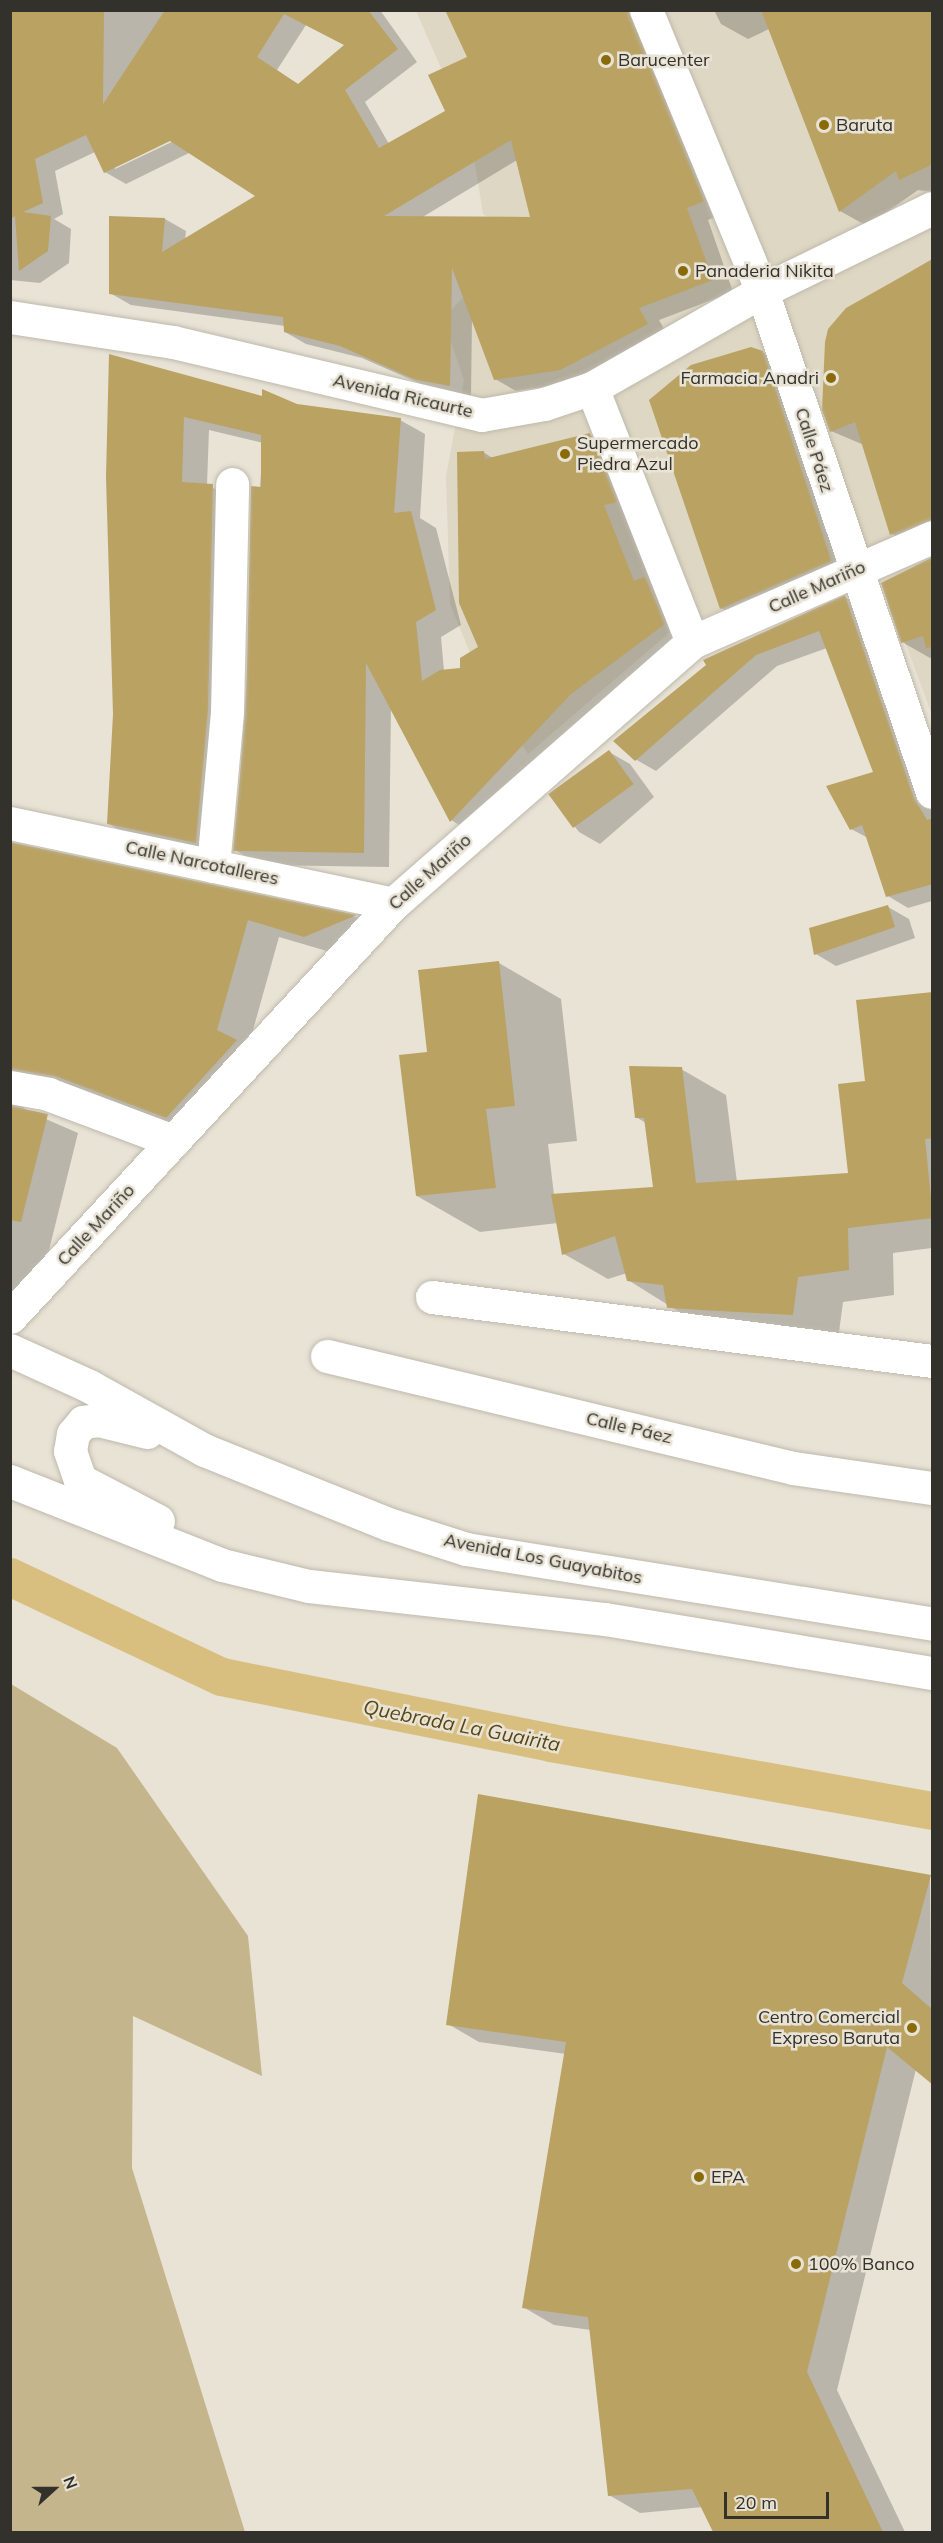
<!DOCTYPE html>
<meta charset="utf-8">
<style>
body{margin:0}
#map{position:relative;width:943px;height:2543px;overflow:hidden;background:#e8e3d5;font-family:Mulish,sans-serif}
div>[style]{position:absolute}
[style*='--x']{left:calc(var(--x)*1px);top:calc(var(--y)*1px);width:calc(var(--w)*1px);rotate:calc(var(--a)*1deg)}
.built>*{inset:0;background:#ded7c3}
.green>*{inset:0;background:#c5b58c}
.shadow>*{inset:0;background:#0003}
.canal>*{height:38px;margin:-19px;padding:0 19px;transform-origin:19px;border-radius:19px;background:#d8bf7f}
.building>*{inset:0;background:#baa263;transform-origin:0 0}
.roads{filter:drop-shadow(0 0 2px #beb9ac) drop-shadow(0 0 2px #beb9ac)}
.minor>*{height:33px;margin:-16.5px;padding:0 16.5px;transform-origin:16.5px;border-radius:16.5px;background:#fff}
.major>*{height:33px;margin:-16.5px;padding:0 16.5px;transform-origin:16.5px;border-radius:16.5px;background:#fff}
.dots>*{width:16px;height:16px;translate:-50% -50%;box-sizing:border-box;border:3px solid #e8e3d5;border-radius:50%}
span{translate:-50% -50%;white-space:nowrap;text-align:center;line-height:1.15;-webkit-text-stroke:5px #e8e3d5;paint-order:stroke}
.poi-label{font-size:18px;color:#33312b}
.left{translate:0 -50%;text-align:left}
.right{translate:-100% -50%;text-align:right}
.street-label{font-size:18px;color:#33312b}
.water-label{font-size:20px;color:#584715;font-style:italic}
.frame{position:absolute;inset:0;border:12px solid #33312b;pointer-events:none}
.north{position:absolute;left:24px;top:2459px;width:60px;height:60px;-webkit-text-stroke:4px #e8e3d5;paint-order:stroke;rotate:69deg;font-size:16px;font-weight:700;line-height:24px;text-align:center;color:#33312b}
.north::after{content:'';display:block;margin:auto;width:21px;height:27px;background:#33312b;clip-path:polygon(50% 0,100% 100%,50% 72%,0 100%)}
.scale{position:absolute;left:724px;top:2492px;width:105px;height:27px;box-sizing:border-box;border:3px solid #33312b;border-top:0;padding-left:8px;font-size:18px;line-height:21px;white-space:nowrap;color:#33312b;-webkit-text-stroke:4px #e8e3d5;paint-order:stroke}
</style>
<div id="map">
<div class="built">
<div style="clip-path:polygon(416px 11px,932px 11px,932px 715px,870px 547px,671px 631px,528px 754px,486px 692px,450px 604px,446px 476px,464px 380px,443px 319px,519px 237px,483px 214px,470px 134px)"></div>
</div>
<div class="green">
<div style="clip-path:polygon(11px 1684px,117px 1748px,248px 1936px,262px 2076px,133px 2016px,132px 2168px,245px 2532px,11px 2532px)"></div>
</div>
<div class="shadow">
<div style="clip-path:polygon(evenodd,22px 10px,380px 10px,417px 62px,365px 102px,389px 144px,447px 112px,469px 57px,447px 10px,645px 10px,724px 213px,708px 220px,733px 292px,659px 320px,668px 336px,581px 381px,516px 391px,495px 379px,472px 317px,471px 397px,439px 392px,362px 358px,306px 344px,285px 332px,285px 326px,131px 305px,110px 293px,110px 217px,165px 219px,186px 231px,185px 240px,258px 196px,191px 152px,126px 184px,105px 172px,95px 152px,55px 171px,63px 214px,54px 219px,71px 229px,69px 263px,40px 283px,10px 280px,10px 15px,22px 10px,306px 25px,345px 45px,299px 85px,277px 70px,306px 25px,22px 10px,176px 136px,178px 139px,115px 169px,115px 166px,176px 136px,22px 10px,517px 160px,532px 219px,421px 218px,517px 160px)"></div>
<div style="clip-path:polygon(714px 10px,932px 10px,932px 192px,918px 190px,867px 226px,840px 211px,769px 29px,748px 39px,721px 24px)"></div>
<div style="clip-path:polygon(932px 259px,932px 518px,910px 525px,932px 518px,932px 544px,920px 550px,892px 534px,864px 445px,831px 431px,847px 310px)"></div>
<div style="clip-path:polygon(762px 352px,783px 365px,851px 573px,742px 620px,721px 608px)"></div>
<div style="clip-path:polygon(111px 356px,297px 406px,400px 420px,425px 434px,420px 518px,436px 528px,461px 625px,441px 637px,444px 671px,461px 669px,480px 648px,483px 452px,494px 459px,590px 435px,615px 450px,689px 638px,476px 835px,451px 820px,391px 706px,389px 867px,260px 865px,235px 850px,263px 443px,209px 430px,207px 485px,238px 500px,221px 857px,134px 838px,109px 824px,114px 714px)"></div>
<div style="clip-path:polygon(932px 569px,932px 657px,930px 658px,902px 642px)"></div>
<div style="clip-path:polygon(845px 597px,866px 609px,932px 805px,932px 901px,908px 908px,888px 896px,868px 838px,851px 829px,875px 773px,827px 648px,777px 666px,656px 771px,635px 759px,708px 665px,705px 661px)"></div>
<div style="clip-path:polygon(609px 752px,630px 764px,654px 797px,600px 844px,579px 832px,552px 797px)"></div>
<div style="clip-path:polygon(10px 844px,356px 917px,386px 934px,337px 954px,279px 937px,248px 1048px,198px 1135px,22px 1103px,25px 1110px,78px 1133px,34px 1311px,10px 1305px)"></div>
<div style="clip-path:polygon(888px 907px,909px 919px,915px 938px,836px 966px,816px 954px)"></div>
<div style="clip-path:polygon(499px 963px,561px 999px,577px 1141px,548px 1144px,554px 1195px,655px 1188px,646px 1123px,636px 1117px,681px 1069px,726px 1095px,737px 1182px,850px 1174px,867px 1083px,932px 993px,932px 1248px,893px 1253px,894px 1295px,843px 1302px,838px 1340px,713px 1333px,628px 1280px,627px 1273px,608px 1279px,564px 1254px,558px 1223px,480px 1232px,417px 1196px,429px 1053px)"></div>
<div style="clip-path:polygon(930px 1876px,932px 2083px,916px 2069px,837px 2390px,905px 2532px,715px 2532px,703px 2507px,640px 2513px,609px 2495px,591px 2330px,554px 2325px,523px 2307px,566px 2054px,479px 2042px,448px 2024px)"></div>
</div>
<div class="canal">
<div style="--x:10;--y:1577;--w:234;--a:25.3"></div>
<div style="--x:222;--y:1677;--w:336;--a:11.3"></div>
<div style="--x:551;--y:1743;--w:387;--a:10.1"></div>
</div>
<div class="building">
<div style="clip-path:polygon(evenodd,10px 10px,104px 10px,103px 104px,165px 10px,368px 10px,398px 49px,345px 90px,379px 148px,445px 111px,428px 75px,467px 57px,445px 10px,628px 10px,704px 201px,687px 208px,713px 280px,639px 308px,648px 324px,560px 370px,494px 380px,452px 268px,450px 386px,416px 380px,340px 346px,284px 332px,283px 317px,109px 294px,109px 216px,165px 218px,162px 252px,255px 196px,170px 141px,104px 173px,86px 135px,35px 159px,43px 203px,23px 212px,51px 216px,48px 251px,19px 271px,15px 216px,10px 219px,10px 10px,284px 14px,344px 45px,298px 84px,257px 57px,284px 14px,10px 10px,511px 140px,530px 217px,384px 216px,511px 140px)"></div>
<div style="clip-path:polygon(761px 10px,933px 10px,933px 164px,899px 180px,896px 171px,839px 212px)"></div>
<div style="clip-path:polygon(933px 259px,933px 519px,890px 535px,855px 422px,830px 432px,822px 410px,825px 342px,828px 329px,846px 308px)"></div>
<div style="clip-path:polygon(751px 347px,763px 351px,831px 561px,720px 609px,649px 400px,691px 365px)"></div>
<div style="clip-path:polygon(109px 354px,262px 396px,262px 389px,297px 404px,401px 418px,394px 513px,411px 511px,436px 610px,416px 622px,422px 681px,440px 670px,460px 668px,460px 658px,478px 647px,459px 603px,457px 452px,484px 451px,485px 459px,590px 433px,617px 502px,604px 505px,634px 581px,645px 577px,665px 624px,571px 694px,450px 822px,366px 663px,364px 853px,233px 851px,246px 711px,251px 486px,261px 487px,261px 435px,184px 417px,182px 482px,213px 484px,208px 710px,196px 843px,107px 824px,113px 714px,106px 477px)"></div>
<div style="clip-path:polygon(933px 557px,933px 647px,926px 648px,923px 636px,901px 643px,881px 583px)"></div>
<div style="clip-path:polygon(845px 595px,914px 798px,927px 820px,933px 818px,933px 884px,886px 897px,862px 825px,850px 830px,826px 786px,873px 772px,819px 631px,756px 655px,635px 761px,613px 741px,706px 665px,703px 660px)"></div>
<div style="left:609px;top:750px;width:42px;height:75px;rotate:54deg"></div>
<div style="clip-path:polygon(10px 842px,357px 915px,304px 937px,248px 920px,217px 1030px,237px 1040px,166px 1118px,55px 1076px,10px 1069px)"></div>
<div style="clip-path:polygon(888px 905px,895px 927px,814px 955px,809px 928px)"></div>
<div style="clip-path:polygon(499px 961px,515px 1106px,486px 1109px,496px 1188px,416px 1196px,399px 1055px,427px 1052px,418px 970px)"></div>
<div style="clip-path:polygon(933px 992px,933px 1138px,925px 1139px,933px 1218px,848px 1228px,849px 1270px,798px 1277px,793px 1315px,667px 1308px,663px 1285px,627px 1281px,615px 1236px,562px 1255px,551px 1194px,653px 1187px,644px 1118px,635px 1118px,629px 1066px,682px 1067px,696px 1183px,848px 1173px,838px 1084px,865px 1081px,856px 1000px)"></div>
<div style="clip-path:polygon(10px 1106px,48px 1114px,21px 1222px,10px 1220px)"></div>
<div style="clip-path:polygon(478px 1794px,931px 1875px,902px 1983px,933px 2010px,933px 2085px,887px 2047px,807px 2372px,883px 2532px,713px 2532px,692px 2489px,608px 2496px,588px 2317px,522px 2308px,566px 2042px,446px 2025px)"></div>
</div>
<div class="roads">
<div class="minor">
<div style="--x:646;--y:10;--w:304;--a:67.6"></div>
<div style="--x:762;--y:291;--w:529;--a:71.26"></div>
<div style="--x:10;--y:317;--w:165;--a:8.7"></div>
<div style="--x:173;--y:342;--w:317;--a:13.3"></div>
<div style="--x:481;--y:415;--w:64;--a:-9.9"></div>
<div style="--x:544;--y:404;--w:51;--a:-18.4"></div>
<div style="--x:592;--y:388;--w:196;--a:-29.7"></div>
<div style="--x:762;--y:291;--w:189;--a:-26"></div>
<div style="--x:592;--y:388;--w:273;--a:68.5"></div>
<div style="--x:10;--y:823;--w:391;--a:11.9"></div>
<div style="--x:213;--y:866;--w:156;--a:-84.8"></div>
<div style="--x:227;--y:711;--w:227;--a:-88.7"></div>
<div style="--x:10;--y:1087;--w:39;--a:10"></div>
<div style="--x:48;--y:1094;--w:134;--a:20.6"></div>
<div style="--x:432;--y:1297;--w:504;--a:7.29"></div>
<div style="--x:10;--y:1317;--w:563;--a:-47.16"></div>
<div style="--x:393;--y:904;--w:398;--a:-41.2"></div>
<div style="--x:692;--y:642;--w:262;--a:-23.6"></div>
<div style="--x:327;--y:1356;--w:479;--a:13.5"></div>
<div style="--x:793;--y:1468;--w:140;--a:8.2"></div>
</div>
<div class="major">
<div style="--x:10;--y:1350;--w:87;--a:24.5"></div>
<div style="--x:89;--y:1386;--w:132;--a:29.1"></div>
<div style="--x:204;--y:1450;--w:198;--a:21.9"></div>
<div style="--x:388;--y:1524;--w:82;--a:17.8"></div>
<div style="--x:466;--y:1549;--w:472;--a:9.1"></div>
<div style="--x:147;--y:1432;--w:49;--a:-166"></div>
<div style="--x:99;--y:1420;--w:16;--a:173"></div>
<div style="--x:83;--y:1422;--w:16;--a:130"></div>
<div style="--x:73;--y:1434;--w:17;--a:100"></div>
<div style="--x:70;--y:1451;--w:31;--a:71"></div>
<div style="--x:80;--y:1480;--w:88;--a:27.7"></div>
<div style="--x:10;--y:1481;--w:228;--a:21.6"></div>
<div style="--x:222;--y:1565;--w:89;--a:13.6"></div>
<div style="--x:309;--y:1586;--w:298;--a:6.4"></div>
<div style="--x:605;--y:1619;--w:331;--a:9.4"></div>
</div>
</div>
<div class="dots">
<div style="left:606px;top:60px;background:#896b0a"></div>
<div style="left:824px;top:125px;background:#896b0a"></div>
<div style="left:683px;top:271px;background:#896b0a"></div>
<div style="left:831px;top:378px;background:#896b0a"></div>
<div style="left:565px;top:454px;background:#896b0a"></div>
<div style="left:912px;top:2028px;background:#896b0a"></div>
<div style="left:699px;top:2177px;background:#896b0a"></div>
<div style="left:796px;top:2264px;background:#896b0a"></div>
</div>
<div class="poi-label">
<span class="left" style="left:618px;top:60px">Barucenter</span>
<span class="left" style="left:836px;top:125px">Baruta</span>
<span class="left" style="left:695px;top:271px">Panaderia Nikita</span>
<span class="right" style="left:819px;top:378px">Farmacia Anadri</span>
<span class="left" style="left:577px;top:454px">Supermercado<br>Piedra Azul</span>
<span class="right" style="left:900px;top:2028px">Centro Comercial<br>Expreso Baruta</span>
<span class="left" style="left:711px;top:2177px">EPA</span>
<span class="left" style="left:808px;top:2264px">100% Banco</span>
</div>
<div class="street-label">
<span style="left:403px;top:396px;rotate:13deg">Avenida Ricaurte</span>
<span style="left:814px;top:450px;rotate:72deg">Calle Páez</span>
<span style="left:817px;top:587px;rotate:-24deg">Calle Mariño</span>
<span style="left:202px;top:863px;rotate:12deg">Calle Narcotalleres</span>
<span style="left:430px;top:872px;rotate:-42deg">Calle Mariño</span>
<span style="left:96px;top:1225px;rotate:-47deg">Calle Mariño</span>
<span style="left:629px;top:1428px;rotate:13deg">Calle Páez</span>
<span style="left:543px;top:1559px;rotate:11deg">Avenida Los Guayabitos</span>
</div>
<div class="water-label">
<span style="left:462px;top:1725px;rotate:11deg">Quebrada La Guairita</span>
</div>
<div class="frame"></div>
<div class="north">N</div>
<div class="scale">20 m</div>
</div>
